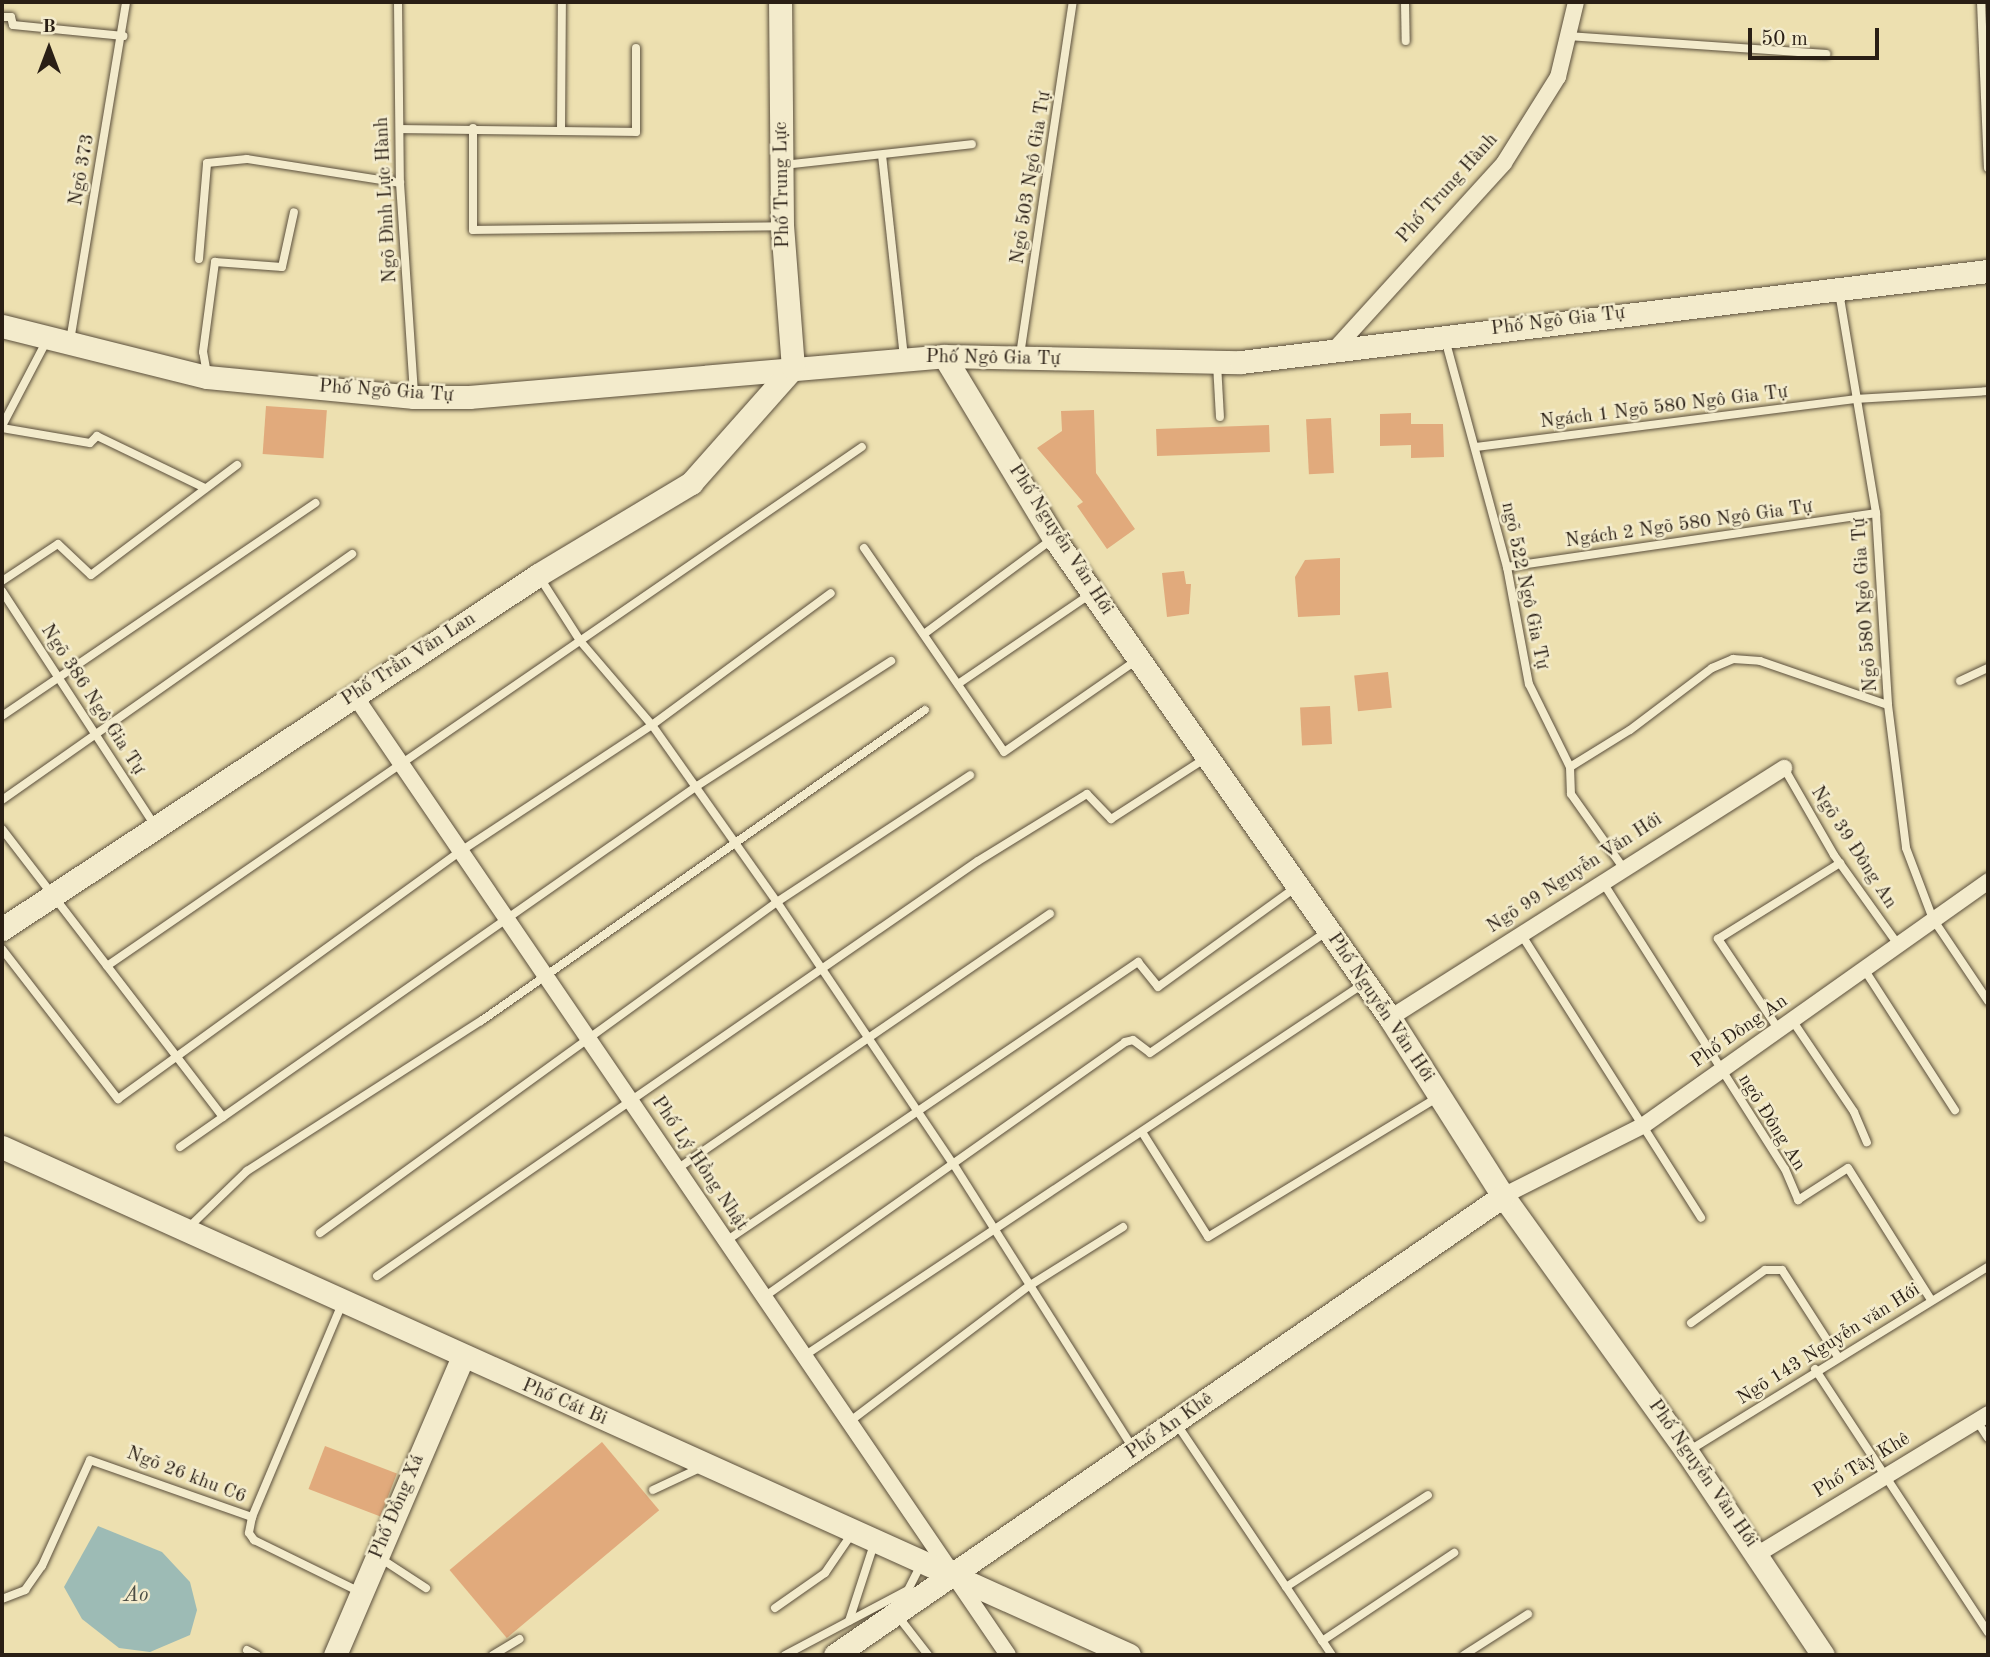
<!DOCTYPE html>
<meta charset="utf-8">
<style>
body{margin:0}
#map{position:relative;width:1990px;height:1657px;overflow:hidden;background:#ede0b0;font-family:"Old Standard TT",serif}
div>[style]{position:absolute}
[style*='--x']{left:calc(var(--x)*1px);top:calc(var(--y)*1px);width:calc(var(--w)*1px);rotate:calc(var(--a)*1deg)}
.water>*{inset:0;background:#9dbbb5}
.building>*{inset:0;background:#e1aa7c;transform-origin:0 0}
.roads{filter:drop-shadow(0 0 2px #5b4f3c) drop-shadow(0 0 2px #5b4f3c)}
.lane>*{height:8px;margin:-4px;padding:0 4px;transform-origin:4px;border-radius:4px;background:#f3ebcc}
.street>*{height:16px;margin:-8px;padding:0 8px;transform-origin:8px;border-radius:8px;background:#f3ebcc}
.secondary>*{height:23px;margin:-11.5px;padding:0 11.5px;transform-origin:11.5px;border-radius:11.5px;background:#f3ebcc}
span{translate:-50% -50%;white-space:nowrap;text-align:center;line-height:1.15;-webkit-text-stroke:5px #f3ebcc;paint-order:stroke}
.street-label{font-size:19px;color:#2a1f15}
.water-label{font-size:21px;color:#4c4e45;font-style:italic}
.frame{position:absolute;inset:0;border:4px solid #2a1f15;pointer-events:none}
.north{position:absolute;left:14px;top:14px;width:70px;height:70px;-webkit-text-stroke:5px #f3ebcc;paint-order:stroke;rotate:0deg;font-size:19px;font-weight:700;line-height:28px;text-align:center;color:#2a1f15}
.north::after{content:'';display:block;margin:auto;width:24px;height:32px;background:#2a1f15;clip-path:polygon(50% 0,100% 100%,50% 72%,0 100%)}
.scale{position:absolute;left:1748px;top:28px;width:131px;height:32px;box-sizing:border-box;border:4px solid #2a1f15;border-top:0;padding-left:9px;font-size:21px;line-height:24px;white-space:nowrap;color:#2a1f15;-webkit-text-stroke:5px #f3ebcc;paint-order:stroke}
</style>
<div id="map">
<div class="water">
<div style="clip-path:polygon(98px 1526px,162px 1552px,190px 1582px,197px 1610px,190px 1635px,150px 1652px,119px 1648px,82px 1619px,64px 1587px)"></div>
</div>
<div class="building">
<div style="left:266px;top:406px;width:61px;height:48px;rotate:4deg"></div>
<div style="clip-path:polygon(1094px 410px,1096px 473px,1135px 529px,1107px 549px,1077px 506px,1083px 502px,1037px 448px,1062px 431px,1061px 411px)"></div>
<div style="clip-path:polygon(1411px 413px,1411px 424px,1443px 424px,1444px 457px,1411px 458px,1411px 445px,1380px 446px,1380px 414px)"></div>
<div style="left:1331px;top:418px;width:55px;height:25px;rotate:87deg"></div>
<div style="left:1269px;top:425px;width:27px;height:113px;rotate:88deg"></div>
<div style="clip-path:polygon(1340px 558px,1340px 615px,1298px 617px,1295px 577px,1305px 560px)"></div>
<div style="clip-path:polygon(1184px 571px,1186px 584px,1191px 584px,1189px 614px,1167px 617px,1162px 573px)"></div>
<div style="left:1388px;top:672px;width:36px;height:34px;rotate:84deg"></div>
<div style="left:1330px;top:706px;width:38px;height:30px;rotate:87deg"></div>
<div style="left:602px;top:1442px;width:89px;height:199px;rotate:50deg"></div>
<div style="left:325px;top:1446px;width:77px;height:46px;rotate:21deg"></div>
</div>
<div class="roads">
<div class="lane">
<div style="--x:398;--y:2;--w:181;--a:89.4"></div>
<div style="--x:400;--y:183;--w:211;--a:86.2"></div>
<div style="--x:1405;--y:2;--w:39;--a:89"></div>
<div style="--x:1981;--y:2;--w:166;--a:87.6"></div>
<div style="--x:2;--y:17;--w:9;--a:0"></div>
<div style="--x:11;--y:17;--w:8;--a:76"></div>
<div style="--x:13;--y:25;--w:111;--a:5.7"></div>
<div style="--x:1568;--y:36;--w:259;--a:4"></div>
<div style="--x:473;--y:128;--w:102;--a:90"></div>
<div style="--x:473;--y:230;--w:306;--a:-0.7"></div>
<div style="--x:400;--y:129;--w:236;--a:0.7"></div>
<div style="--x:636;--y:132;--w:84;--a:-90"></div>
<div style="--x:561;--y:131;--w:129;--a:-89.6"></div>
<div style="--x:882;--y:155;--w:202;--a:83.8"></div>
<div style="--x:783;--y:165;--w:190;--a:-6.3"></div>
<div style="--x:199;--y:259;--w:96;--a:-85.2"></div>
<div style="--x:207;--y:163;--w:40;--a:-5.7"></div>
<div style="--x:247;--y:159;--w:155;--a:8.9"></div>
<div style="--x:1839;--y:292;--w:224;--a:80.5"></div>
<div style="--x:1876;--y:513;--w:192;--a:86.4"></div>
<div style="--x:1888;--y:705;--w:144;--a:82.8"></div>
<div style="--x:1906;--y:848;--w:76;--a:69.2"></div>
<div style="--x:1933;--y:919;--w:99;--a:56.1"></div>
<div style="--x:1445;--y:339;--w:236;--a:74.8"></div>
<div style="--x:1507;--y:567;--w:119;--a:79.4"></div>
<div style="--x:1529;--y:684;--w:93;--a:63.7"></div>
<div style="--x:1570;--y:767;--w:27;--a:88"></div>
<div style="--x:1571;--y:794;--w:88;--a:54.7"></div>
<div style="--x:70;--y:341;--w:344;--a:-80.6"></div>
<div style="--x:1020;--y:355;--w:357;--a:-81.5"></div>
<div style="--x:1217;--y:364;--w:53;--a:86.8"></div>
<div style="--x:207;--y:374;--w:22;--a:-100"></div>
<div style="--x:203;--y:352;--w:91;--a:-82.4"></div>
<div style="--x:215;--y:262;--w:67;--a:4.3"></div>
<div style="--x:282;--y:267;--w:56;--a:-77.7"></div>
<div style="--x:2;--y:426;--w:97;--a:-62.4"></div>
<div style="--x:2;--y:428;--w:89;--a:9.7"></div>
<div style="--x:90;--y:443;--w:10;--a:-45"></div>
<div style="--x:97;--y:436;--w:120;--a:25.7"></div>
<div style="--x:1476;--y:447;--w:382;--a:-7.2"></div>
<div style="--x:1855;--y:399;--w:133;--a:-3.4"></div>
<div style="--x:864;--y:548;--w:247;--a:55.5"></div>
<div style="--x:1004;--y:752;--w:162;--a:-34.7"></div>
<div style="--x:1507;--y:567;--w:373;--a:-8.3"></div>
<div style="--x:540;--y:578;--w:76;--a:57.4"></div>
<div style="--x:581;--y:642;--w:109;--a:49.5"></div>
<div style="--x:652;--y:725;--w:217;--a:54.8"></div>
<div style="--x:777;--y:902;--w:317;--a:56.1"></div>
<div style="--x:954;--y:1165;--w:335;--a:57.7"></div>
<div style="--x:2;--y:581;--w:67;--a:-33.5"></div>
<div style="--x:58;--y:544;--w:45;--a:43.2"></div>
<div style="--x:91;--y:575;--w:183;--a:-37"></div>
<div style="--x:2;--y:591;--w:280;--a:56.9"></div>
<div style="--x:924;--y:634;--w:158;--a:-36.5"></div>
<div style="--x:1960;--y:681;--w:31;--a:-25"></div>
<div style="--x:958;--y:684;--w:162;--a:-34.2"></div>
<div style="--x:2;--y:716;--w:379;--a:-34.2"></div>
<div style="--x:1570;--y:767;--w:70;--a:-31.7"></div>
<div style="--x:1630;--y:730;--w:103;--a:-37.1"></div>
<div style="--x:1712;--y:668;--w:23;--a:-23"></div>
<div style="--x:1733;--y:659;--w:27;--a:4"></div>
<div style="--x:1760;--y:661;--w:135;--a:19"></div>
<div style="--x:1784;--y:768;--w:100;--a:60.1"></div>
<div style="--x:1834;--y:855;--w:108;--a:54.4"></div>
<div style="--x:2;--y:800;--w:428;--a:-35.1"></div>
<div style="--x:2;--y:829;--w:363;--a:52.5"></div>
<div style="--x:1602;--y:881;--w:341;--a:57.6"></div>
<div style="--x:1785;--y:1169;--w:34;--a:67"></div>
<div style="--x:1798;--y:1200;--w:59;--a:-32.6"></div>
<div style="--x:1848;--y:1168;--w:156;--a:57.8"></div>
<div style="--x:1521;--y:934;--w:336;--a:57.6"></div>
<div style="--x:2;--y:949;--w:190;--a:52.3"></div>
<div style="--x:118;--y:1099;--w:423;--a:-35.9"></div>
<div style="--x:461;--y:851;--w:229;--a:-33.4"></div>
<div style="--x:652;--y:725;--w:222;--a:-36.4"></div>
<div style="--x:107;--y:966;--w:916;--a:-34.51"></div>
<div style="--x:1864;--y:969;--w:168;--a:57.2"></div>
<div style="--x:1792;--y:1020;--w:111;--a:56"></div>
<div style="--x:1854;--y:1112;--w:33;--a:67"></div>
<div style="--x:1779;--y:1030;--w:110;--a:-123.8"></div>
<div style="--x:1718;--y:939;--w:144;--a:-31.9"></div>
<div style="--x:1142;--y:1132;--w:124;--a:57.8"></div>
<div style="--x:1208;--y:1237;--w:268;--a:-31.3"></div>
<div style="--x:180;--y:1147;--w:631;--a:-34.93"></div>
<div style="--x:697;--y:786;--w:231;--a:-32.8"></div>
<div style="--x:677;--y:1169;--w:452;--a:-34.4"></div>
<div style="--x:189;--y:1227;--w:81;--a:-44"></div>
<div style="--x:247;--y:1171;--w:278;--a:-32.7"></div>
<div style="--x:481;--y:1021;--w:542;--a:-35.01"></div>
<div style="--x:320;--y:1233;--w:564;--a:-35.92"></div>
<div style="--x:777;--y:902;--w:231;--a:-33.3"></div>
<div style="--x:726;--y:1241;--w:498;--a:-34.1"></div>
<div style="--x:1138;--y:962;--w:32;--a:51"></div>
<div style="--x:1158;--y:987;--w:170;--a:-35.9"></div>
<div style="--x:377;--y:1276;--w:730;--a:-34.63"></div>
<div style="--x:978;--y:861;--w:128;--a:-31.6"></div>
<div style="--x:1087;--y:794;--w:35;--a:46"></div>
<div style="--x:1111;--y:819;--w:113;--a:-32.7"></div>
<div style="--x:764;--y:1297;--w:442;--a:-35.2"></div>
<div style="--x:1125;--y:1042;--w:8;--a:-14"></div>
<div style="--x:1133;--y:1040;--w:21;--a:37"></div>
<div style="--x:1150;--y:1053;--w:214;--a:-34.5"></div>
<div style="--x:1691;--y:1323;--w:91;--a:-35.6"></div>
<div style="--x:1765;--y:1270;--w:17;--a:0"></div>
<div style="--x:1782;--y:1270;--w:103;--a:57.2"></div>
<div style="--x:804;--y:1356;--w:671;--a:-33.64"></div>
<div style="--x:1815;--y:1369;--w:315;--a:56.7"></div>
<div style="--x:1977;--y:1421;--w:20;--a:57"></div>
<div style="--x:849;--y:1422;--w:226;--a:-37.1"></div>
<div style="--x:1029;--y:1286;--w:111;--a:-32.1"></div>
<div style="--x:1176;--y:1423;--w:280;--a:56.1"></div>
<div style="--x:1690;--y:1450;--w:350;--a:-31.6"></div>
<div style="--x:653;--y:1490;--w:54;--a:-25.1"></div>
<div style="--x:252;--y:1517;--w:16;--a:101"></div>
<div style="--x:249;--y:1533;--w:9;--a:54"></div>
<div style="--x:254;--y:1540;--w:116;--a:26.1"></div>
<div style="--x:380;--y:1558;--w:55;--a:33.1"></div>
<div style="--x:1286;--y:1587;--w:169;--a:-32.9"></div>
<div style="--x:2;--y:1599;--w:25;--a:-21"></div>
<div style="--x:25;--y:1590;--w:29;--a:-55"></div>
<div style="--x:42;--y:1566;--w:116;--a:-65.6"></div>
<div style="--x:90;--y:1460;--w:172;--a:19.4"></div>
<div style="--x:252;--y:1517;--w:233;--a:-67.1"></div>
<div style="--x:775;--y:1608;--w:61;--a:-35"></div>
<div style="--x:825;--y:1573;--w:50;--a:-55.7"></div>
<div style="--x:897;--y:1615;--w:51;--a:52.2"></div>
<div style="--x:849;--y:1621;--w:81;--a:-72"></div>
<div style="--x:1322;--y:1641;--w:159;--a:-33.7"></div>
<div style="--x:247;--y:1650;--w:11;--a:27"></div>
<div style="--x:493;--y:1655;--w:31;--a:-31"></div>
<div style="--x:785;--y:1655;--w:139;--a:-27.9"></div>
<div style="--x:908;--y:1590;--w:28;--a:-63"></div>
<div style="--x:1464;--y:1655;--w:76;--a:-32.6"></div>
</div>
<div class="street">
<div style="--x:1335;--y:349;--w:251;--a:-47.7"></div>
<div style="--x:1504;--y:163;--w:102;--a:-57.9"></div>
<div style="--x:1558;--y:77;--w:77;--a:-76.5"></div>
<div style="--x:355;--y:696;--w:1160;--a:55.75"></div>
<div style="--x:1390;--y:1018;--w:467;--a:-32.4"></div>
<div style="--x:1503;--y:1196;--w:158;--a:-26.7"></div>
<div style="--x:1644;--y:1125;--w:422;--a:-35.3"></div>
<div style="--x:1758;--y:1554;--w:269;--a:-31.3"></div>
</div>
<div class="secondary">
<div style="--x:2;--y:326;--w:211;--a:14"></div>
<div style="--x:207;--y:377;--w:208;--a:5.5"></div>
<div style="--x:414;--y:397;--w:55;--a:0"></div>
<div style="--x:469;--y:397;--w:477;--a:-4.9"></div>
<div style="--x:944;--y:356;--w:297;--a:1.2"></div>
<div style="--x:1241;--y:362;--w:753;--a:-6.95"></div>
<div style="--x:944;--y:356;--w:213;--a:58.9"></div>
<div style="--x:1054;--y:538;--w:586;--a:55.01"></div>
<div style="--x:1390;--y:1018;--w:211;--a:57.6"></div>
<div style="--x:1503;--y:1196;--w:315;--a:54.3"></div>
<div style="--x:1687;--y:1452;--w:244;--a:56.2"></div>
<div style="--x:2;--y:929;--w:642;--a:-33.44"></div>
<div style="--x:538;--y:575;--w:179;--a:-31"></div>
<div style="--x:691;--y:483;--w:154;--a:-48.4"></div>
<div style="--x:793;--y:368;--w:143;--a:-94.4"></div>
<div style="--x:782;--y:225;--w:223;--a:-90.5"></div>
<div style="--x:2;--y:1147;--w:1236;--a:24.26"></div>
<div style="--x:335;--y:1655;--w:322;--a:-66.8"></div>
<div style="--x:835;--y:1655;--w:810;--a:-34.49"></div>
</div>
</div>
<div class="street-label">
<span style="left:83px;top:170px;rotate:-80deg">Ngõ 373</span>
<span style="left:1032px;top:178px;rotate:-81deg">Ngõ 503 Ngô Gia Tự</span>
<span style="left:783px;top:185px;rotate:-91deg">Phố Trung Lực</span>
<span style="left:1448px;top:189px;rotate:-48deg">Phố Trung Hành</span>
<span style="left:387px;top:200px;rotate:-93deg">Ngõ Đình Lực Hành</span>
<span style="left:1558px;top:322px;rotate:-7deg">Phố Ngô Gia Tự</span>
<span style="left:993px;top:359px;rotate:1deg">Phố Ngô Gia Tự</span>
<span style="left:386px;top:392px;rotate:4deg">Phố Ngô Gia Tự</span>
<span style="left:1664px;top:408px;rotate:-7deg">Ngách 1 Ngõ 580 Ngô Gia Tự</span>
<span style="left:1689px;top:525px;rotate:-8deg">Ngách 2 Ngõ 580 Ngô Gia Tự</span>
<span style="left:1060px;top:540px;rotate:57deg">Phố Nguyễn Văn Hới</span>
<span style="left:1524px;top:586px;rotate:78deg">ngõ 522 Ngô Gia Tự</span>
<span style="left:1866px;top:605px;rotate:-94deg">Ngõ 580 Ngô Gia Tự</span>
<span style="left:409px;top:660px;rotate:-33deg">Phố Trần Văn Lan</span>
<span style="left:92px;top:700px;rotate:57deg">Ngõ 386 Ngô Gia Tự</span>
<span style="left:1853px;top:848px;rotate:57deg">Ngõ 39 Đông An</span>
<span style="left:1575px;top:874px;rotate:-33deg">Ngõ 99 Nguyễn Văn Hới</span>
<span style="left:1380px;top:1008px;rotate:56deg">Phố Nguyễn Văn Hới</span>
<span style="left:1740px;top:1032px;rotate:-35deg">Phố Đông An</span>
<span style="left:1771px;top:1123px;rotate:58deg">ngõ Đông An</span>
<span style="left:699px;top:1164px;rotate:56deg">Phố Lý Hồng Nhật</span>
<span style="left:1829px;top:1345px;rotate:-32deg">Ngõ 143 Nguyễn văn Hới</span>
<span style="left:564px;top:1403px;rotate:23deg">Phố Cát Bi</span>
<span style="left:1170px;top:1427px;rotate:-35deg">Phố An Khê</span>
<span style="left:1862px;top:1466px;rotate:-31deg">Phố Tây Khê</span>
<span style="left:1702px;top:1474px;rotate:55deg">Phố Nguyễn Văn Hới</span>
<span style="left:186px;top:1476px;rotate:21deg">Ngõ 26 khu C6</span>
<span style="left:398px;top:1507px;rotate:-67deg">Phố Đồng Xá</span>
</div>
<div class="water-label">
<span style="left:136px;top:1596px">Ao</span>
</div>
<div class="frame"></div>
<div class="north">B</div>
<div class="scale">50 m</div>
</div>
